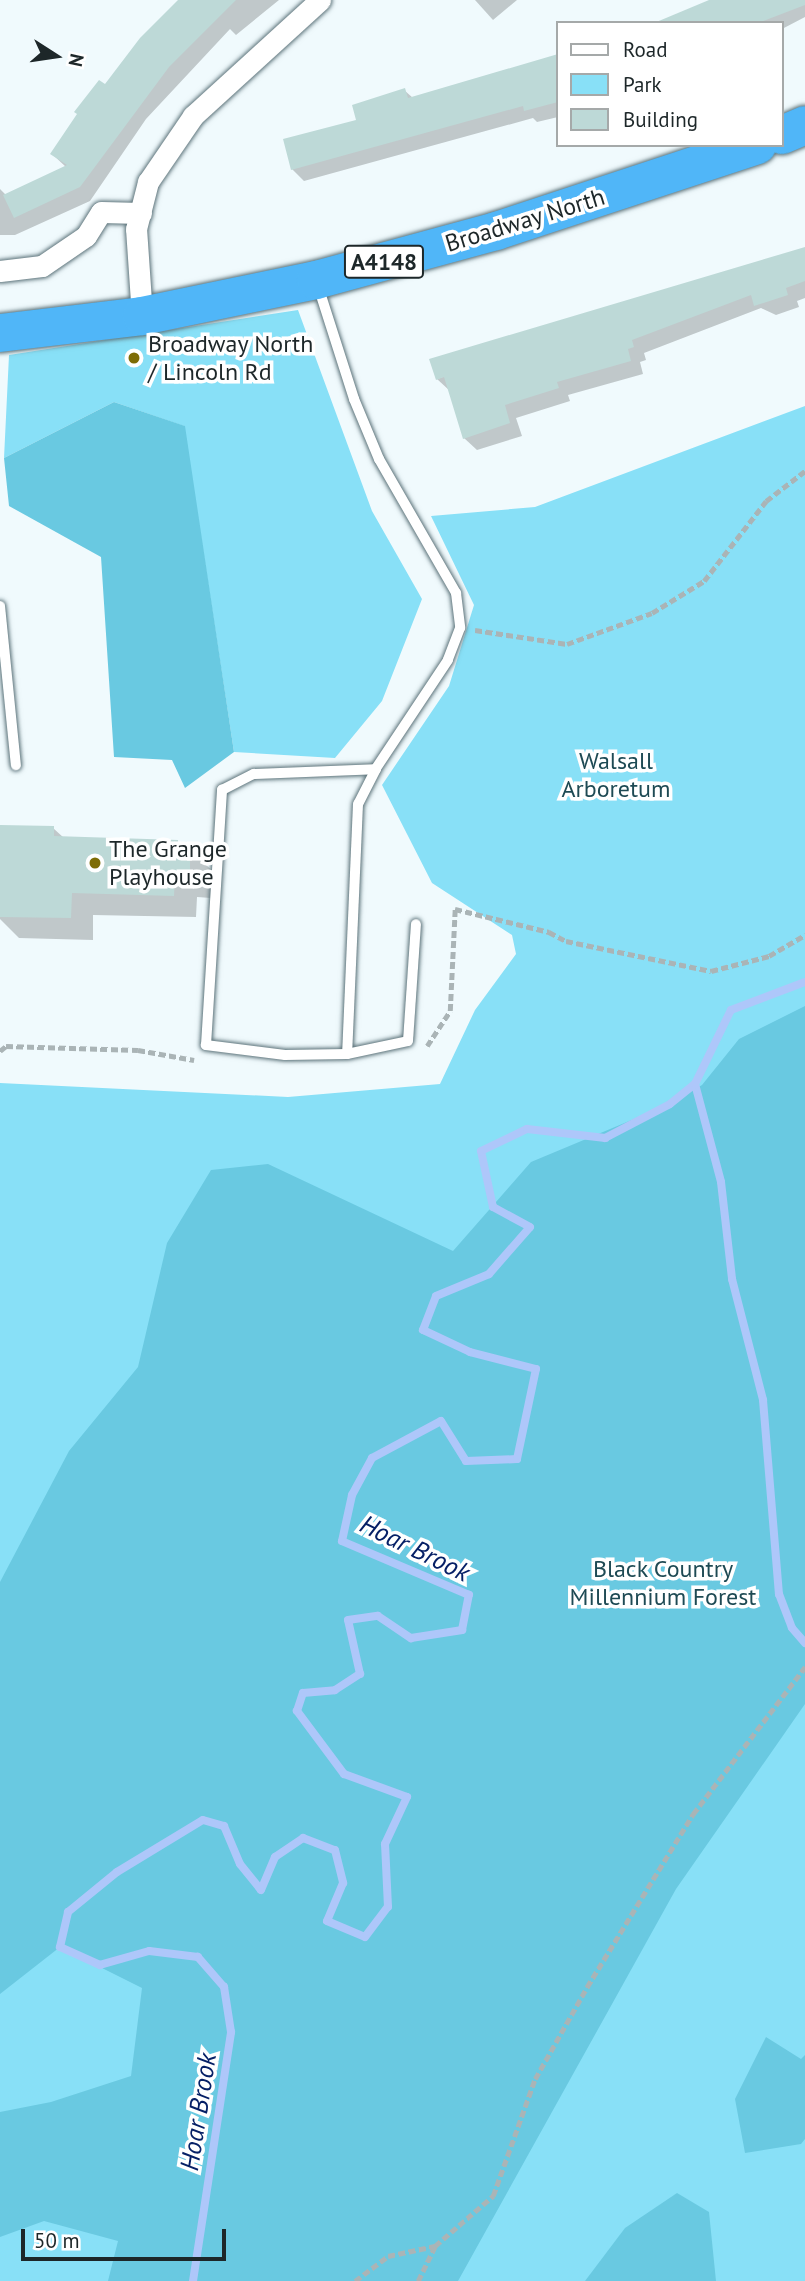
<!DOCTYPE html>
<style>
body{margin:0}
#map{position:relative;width:805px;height:2281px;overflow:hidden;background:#f0fafd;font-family:"PT Sans",sans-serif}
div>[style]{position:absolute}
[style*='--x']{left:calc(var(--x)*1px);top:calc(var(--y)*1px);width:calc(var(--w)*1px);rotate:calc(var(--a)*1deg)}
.green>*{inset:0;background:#88e0f7}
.forest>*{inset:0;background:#69c9e1}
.shadow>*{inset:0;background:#0003}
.stream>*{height:8px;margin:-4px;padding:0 4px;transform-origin:4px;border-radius:4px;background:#aec7fa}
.building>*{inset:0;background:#bdd9d7}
.path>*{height:4.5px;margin-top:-2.25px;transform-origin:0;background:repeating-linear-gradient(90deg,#aab4b6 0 7px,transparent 0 10.5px)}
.roads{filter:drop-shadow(0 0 2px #5d747b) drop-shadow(0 0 2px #5d747b)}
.lane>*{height:10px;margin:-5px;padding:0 5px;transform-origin:5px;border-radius:5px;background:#fff}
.street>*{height:21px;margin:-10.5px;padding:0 10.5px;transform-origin:10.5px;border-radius:10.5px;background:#fff}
.highway>*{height:38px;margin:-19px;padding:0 19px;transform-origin:19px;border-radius:19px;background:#50b6f8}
.dots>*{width:19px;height:19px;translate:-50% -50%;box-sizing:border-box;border:4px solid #fff;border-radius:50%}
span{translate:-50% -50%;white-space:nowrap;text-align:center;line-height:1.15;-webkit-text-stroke:7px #fff;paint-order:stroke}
.shield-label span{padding:2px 5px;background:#fff;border:2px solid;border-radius:5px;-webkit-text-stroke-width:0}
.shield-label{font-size:23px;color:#1d2729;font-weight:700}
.street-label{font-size:24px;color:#1d2729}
.poi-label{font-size:24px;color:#1d2729}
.left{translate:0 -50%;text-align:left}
.park-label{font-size:24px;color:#1e4a54}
.water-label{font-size:26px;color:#062066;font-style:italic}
.legend{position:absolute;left:556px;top:21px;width:228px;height:126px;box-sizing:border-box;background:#fff;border:2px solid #a5a9a9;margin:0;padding:9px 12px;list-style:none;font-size:21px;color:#1d2729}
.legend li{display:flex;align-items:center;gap:14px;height:35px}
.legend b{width:35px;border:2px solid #a5a9a9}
.north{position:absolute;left:21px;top:21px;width:70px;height:70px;-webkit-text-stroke:5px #fff;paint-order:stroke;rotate:102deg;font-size:19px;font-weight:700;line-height:28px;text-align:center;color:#1d2729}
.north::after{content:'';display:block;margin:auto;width:24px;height:32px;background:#1d2729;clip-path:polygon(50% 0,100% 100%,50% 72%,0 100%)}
.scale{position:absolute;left:21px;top:2229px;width:205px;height:32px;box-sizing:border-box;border:4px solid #1d2729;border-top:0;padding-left:9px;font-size:21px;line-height:24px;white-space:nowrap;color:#1d2729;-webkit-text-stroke:5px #fff;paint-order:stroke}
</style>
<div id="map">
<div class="green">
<div style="clip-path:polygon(298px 310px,372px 511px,422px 599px,382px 701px,335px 758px,234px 752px,184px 426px,114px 402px,4px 458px,9px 355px)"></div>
<div style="clip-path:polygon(805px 406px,805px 2281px,0 2281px,0 1083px,288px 1097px,440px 1084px,475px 1010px,516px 954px,512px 935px,432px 883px,382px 785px,449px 686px,474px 605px,431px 516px,535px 507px)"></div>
</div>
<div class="forest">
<div style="clip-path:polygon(114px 402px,185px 426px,234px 752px,185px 788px,172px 760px,114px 757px,101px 557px,9px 506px,4px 458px)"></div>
<div style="clip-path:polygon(805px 1006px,805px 1704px,676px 1889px,458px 2281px,108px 2281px,118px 2241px,44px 2221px,0 2237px,0 2112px,51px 2102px,131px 2076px,142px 1988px,60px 1947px,0 1994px,0 1582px,69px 1451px,138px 1367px,167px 1243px,211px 1170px,268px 1164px,453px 1251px,531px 1162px,670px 1104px,702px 1085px,739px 1039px)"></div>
<div style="clip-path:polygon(766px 2037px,801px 2059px,805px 2055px,805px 2139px,801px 2144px,745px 2153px,735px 2099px)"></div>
<div style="clip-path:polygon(677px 2193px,709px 2212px,716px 2281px,585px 2281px,625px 2228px)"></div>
</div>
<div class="shadow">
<div style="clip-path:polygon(181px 0,279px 0,236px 35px,230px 29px,146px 119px,90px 201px,15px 235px,0 235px,0 189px,6px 195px,66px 167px,52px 154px)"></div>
<div style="clip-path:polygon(475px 0,517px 0,493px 20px)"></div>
<div style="clip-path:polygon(719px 0,805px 0,805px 17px,782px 29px,782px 23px,659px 23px)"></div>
<div style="clip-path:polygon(558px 57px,558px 117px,537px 122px,533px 118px,304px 181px,292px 169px,404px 90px,413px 98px)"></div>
<div style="clip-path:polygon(805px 249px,805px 298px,797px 301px,799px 307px,776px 315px,761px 308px,644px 353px,646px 360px,640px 362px,643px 374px,568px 395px,570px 401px,516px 418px,522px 436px,477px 450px,464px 438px,450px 391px,437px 379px)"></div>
<div style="clip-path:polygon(0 827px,53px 828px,64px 838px,177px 841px,212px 870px,211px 898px,197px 897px,196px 917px,93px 915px,93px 940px,19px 938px,0 919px)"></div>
</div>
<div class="stream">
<div style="--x:695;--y:1084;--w:101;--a:75.1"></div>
<div style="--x:721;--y:1182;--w:98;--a:83.5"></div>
<div style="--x:732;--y:1279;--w:125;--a:75.6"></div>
<div style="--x:763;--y:1400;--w:195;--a:85.3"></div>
<div style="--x:779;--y:1594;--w:36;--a:69"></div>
<div style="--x:792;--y:1628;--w:20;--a:49"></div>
<div style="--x:193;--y:2281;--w:252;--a:-81.3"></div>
<div style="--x:231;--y:2032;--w:46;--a:-98.8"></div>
<div style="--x:224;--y:1987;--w:40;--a:-131"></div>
<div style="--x:198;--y:1957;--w:49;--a:-173"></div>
<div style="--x:149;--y:1951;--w:51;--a:164.1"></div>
<div style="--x:100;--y:1965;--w:44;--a:-155.8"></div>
<div style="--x:60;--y:1947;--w:36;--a:-77"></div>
<div style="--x:68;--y:1912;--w:63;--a:-39.2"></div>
<div style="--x:117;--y:1872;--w:100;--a:-31.2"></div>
<div style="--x:203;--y:1820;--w:22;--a:16"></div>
<div style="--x:224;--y:1826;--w:41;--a:67.2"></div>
<div style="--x:240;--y:1864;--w:33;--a:51"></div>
<div style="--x:261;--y:1890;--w:36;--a:-67"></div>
<div style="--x:275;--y:1857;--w:34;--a:-34"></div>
<div style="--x:303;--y:1838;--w:34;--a:21"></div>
<div style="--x:335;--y:1850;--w:34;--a:76"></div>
<div style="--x:343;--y:1883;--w:41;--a:112.8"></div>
<div style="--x:327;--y:1921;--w:41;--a:22.8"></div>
<div style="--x:365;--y:1937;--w:38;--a:-53"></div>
<div style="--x:388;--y:1907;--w:63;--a:-92.7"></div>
<div style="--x:385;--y:1844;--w:52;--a:-64.9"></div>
<div style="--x:407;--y:1797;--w:67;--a:-159.9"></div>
<div style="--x:344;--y:1774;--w:79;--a:-126.7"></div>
<div style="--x:297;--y:1711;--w:19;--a:-72"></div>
<div style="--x:303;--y:1693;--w:32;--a:-5"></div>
<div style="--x:335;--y:1690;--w:30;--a:-33"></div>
<div style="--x:360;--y:1674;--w:55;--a:-102.5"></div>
<div style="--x:348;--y:1620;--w:30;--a:-8"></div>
<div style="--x:378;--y:1616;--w:40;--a:34"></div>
<div style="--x:411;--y:1638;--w:52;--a:-8.9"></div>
<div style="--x:462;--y:1630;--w:36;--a:-79"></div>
<div style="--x:469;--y:1595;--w:138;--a:-157"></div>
<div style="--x:342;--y:1541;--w:47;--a:-77.7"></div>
<div style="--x:352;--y:1495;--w:42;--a:-61.6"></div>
<div style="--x:372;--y:1458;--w:78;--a:-28.2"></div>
<div style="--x:441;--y:1421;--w:47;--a:58"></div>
<div style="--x:466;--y:1461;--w:51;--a:-2.2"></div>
<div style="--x:517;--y:1459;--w:92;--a:-78.1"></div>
<div style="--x:536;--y:1369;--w:68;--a:-165.6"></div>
<div style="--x:470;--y:1352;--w:52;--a:-154.9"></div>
<div style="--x:423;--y:1330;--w:36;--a:-69"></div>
<div style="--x:436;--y:1296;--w:57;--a:-22.5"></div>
<div style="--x:489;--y:1274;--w:62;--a:-48.9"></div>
<div style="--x:530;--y:1227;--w:42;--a:-151.6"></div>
<div style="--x:493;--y:1207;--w:57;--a:-102.1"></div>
<div style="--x:481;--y:1151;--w:51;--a:-25.6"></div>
<div style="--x:527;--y:1129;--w:79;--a:6.6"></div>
<div style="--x:605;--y:1138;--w:73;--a:-27.6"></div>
<div style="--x:670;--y:1104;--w:32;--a:-39"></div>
<div style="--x:695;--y:1084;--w:82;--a:-64.1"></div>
<div style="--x:731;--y:1010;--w:79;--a:-20.7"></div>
</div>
<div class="building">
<div style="clip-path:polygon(178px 0,236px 0,169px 67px,80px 187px,14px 218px,3px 195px,67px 165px,50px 154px,77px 114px,74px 112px,99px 80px,105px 84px,140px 38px)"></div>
<div style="clip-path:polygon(709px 0,805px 0,805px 5px,758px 23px,654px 23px)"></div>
<div style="clip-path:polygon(558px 54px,558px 102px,524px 111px,523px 106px,291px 170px,283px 139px,356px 120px,352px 105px,405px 88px,408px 98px)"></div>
<div style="clip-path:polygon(805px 247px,805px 281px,786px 288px,788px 295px,754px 306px,751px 295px,632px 340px,634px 347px,628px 349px,631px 361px,557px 382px,559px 388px,505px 405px,510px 423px,463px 439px,444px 377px,436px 380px,429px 359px)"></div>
<div style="clip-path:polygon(0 825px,54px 826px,54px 836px,178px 840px,178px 845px,190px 846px,190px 876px,175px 875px,174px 896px,72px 893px,71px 918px,0 917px)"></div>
</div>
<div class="path">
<div style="--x:475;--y:630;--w:93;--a:8.7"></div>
<div style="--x:567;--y:644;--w:90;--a:-20"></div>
<div style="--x:652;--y:613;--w:61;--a:-31.6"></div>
<div style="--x:704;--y:581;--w:101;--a:-52.2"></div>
<div style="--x:766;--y:501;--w:49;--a:-37.6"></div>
<div style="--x:427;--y:1046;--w:42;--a:-56.7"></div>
<div style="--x:450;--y:1011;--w:102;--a:-87.2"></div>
<div style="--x:455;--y:909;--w:97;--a:13.7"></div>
<div style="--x:549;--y:932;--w:19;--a:28"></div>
<div style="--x:566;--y:941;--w:148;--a:11.7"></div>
<div style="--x:711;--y:971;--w:60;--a:-14.5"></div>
<div style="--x:769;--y:956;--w:42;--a:-30.3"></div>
<div style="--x:0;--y:1051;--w:8;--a:-40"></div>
<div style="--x:6;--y:1046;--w:132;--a:1.7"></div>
<div style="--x:138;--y:1050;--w:57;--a:10.1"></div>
<div style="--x:355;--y:2281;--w:41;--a:-37.1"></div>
<div style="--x:388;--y:2256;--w:48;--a:-12"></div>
<div style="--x:418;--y:2281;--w:39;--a:-64"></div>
<div style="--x:435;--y:2246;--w:77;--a:-40.8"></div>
<div style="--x:493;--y:2196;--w:124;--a:-70.3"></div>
<div style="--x:535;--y:2079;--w:106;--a:-60.5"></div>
<div style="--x:587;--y:1987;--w:203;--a:-58.5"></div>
<div style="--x:693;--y:1814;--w:185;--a:-52.7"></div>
</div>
<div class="roads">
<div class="lane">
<div style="--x:318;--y:286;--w:119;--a:72.3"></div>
<div style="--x:354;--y:399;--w:65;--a:67.4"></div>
<div style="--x:379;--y:459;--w:155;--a:60.1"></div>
<div style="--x:456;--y:593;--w:35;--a:83"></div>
<div style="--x:460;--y:628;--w:34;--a:111"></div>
<div style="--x:448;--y:660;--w:136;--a:123.6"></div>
<div style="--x:0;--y:606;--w:160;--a:84.3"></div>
<div style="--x:376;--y:769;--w:39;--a:117"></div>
<div style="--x:358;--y:804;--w:250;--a:92.5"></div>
<div style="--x:347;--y:1054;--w:62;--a:179.1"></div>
<div style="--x:285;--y:1055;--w:80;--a:-172.8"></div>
<div style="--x:206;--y:1045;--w:256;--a:-86.4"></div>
<div style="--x:222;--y:790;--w:36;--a:-27"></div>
<div style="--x:254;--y:774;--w:122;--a:-2.3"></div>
<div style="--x:347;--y:1054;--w:62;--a:-12"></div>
<div style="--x:408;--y:1041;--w:117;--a:-86.1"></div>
</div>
<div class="street">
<div style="--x:0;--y:271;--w:42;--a:-6.8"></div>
<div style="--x:42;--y:266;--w:53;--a:-34.3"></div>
<div style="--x:86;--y:236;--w:28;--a:-58"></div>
<div style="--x:101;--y:212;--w:40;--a:1.4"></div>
<div style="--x:142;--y:316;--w:87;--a:-93.9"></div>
<div style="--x:136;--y:229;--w:49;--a:-75.7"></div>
<div style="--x:148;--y:182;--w:80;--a:-55.7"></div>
<div style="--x:193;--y:116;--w:172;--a:-42.4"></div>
</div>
<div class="highway">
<div style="--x:782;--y:135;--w:25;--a:-23"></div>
<div style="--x:0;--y:333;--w:143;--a:-6.8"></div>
<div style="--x:142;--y:316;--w:178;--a:-11.7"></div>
<div style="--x:316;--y:280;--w:187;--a:-15.2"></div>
<div style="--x:496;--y:231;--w:275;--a:-18.2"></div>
</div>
</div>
<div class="dots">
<div style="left:134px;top:358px;background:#7d6c05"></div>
<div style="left:95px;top:863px;background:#7d6c05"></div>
</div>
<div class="shield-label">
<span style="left:384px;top:262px">A4148</span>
</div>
<div class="street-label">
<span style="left:525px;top:220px;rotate:-17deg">Broadway North</span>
</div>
<div class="poi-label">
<span class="left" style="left:148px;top:358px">Broadway North<br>/ Lincoln Rd</span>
<span class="left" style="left:109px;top:863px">The Grange<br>Playhouse</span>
</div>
<div class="park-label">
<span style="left:616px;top:775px">Walsall<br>Arboretum</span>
<span style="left:663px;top:1583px">Black Country<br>Millennium Forest</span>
</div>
<div class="water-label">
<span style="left:415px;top:1548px;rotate:26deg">Hoar Brook</span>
<span style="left:198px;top:2112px;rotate:-81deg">Hoar Brook</span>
</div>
<ul class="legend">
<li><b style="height:9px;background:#fff"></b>Road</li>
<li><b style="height:19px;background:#88e0f7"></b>Park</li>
<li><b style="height:19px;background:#bdd9d7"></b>Building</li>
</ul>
<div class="north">N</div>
<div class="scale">50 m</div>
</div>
